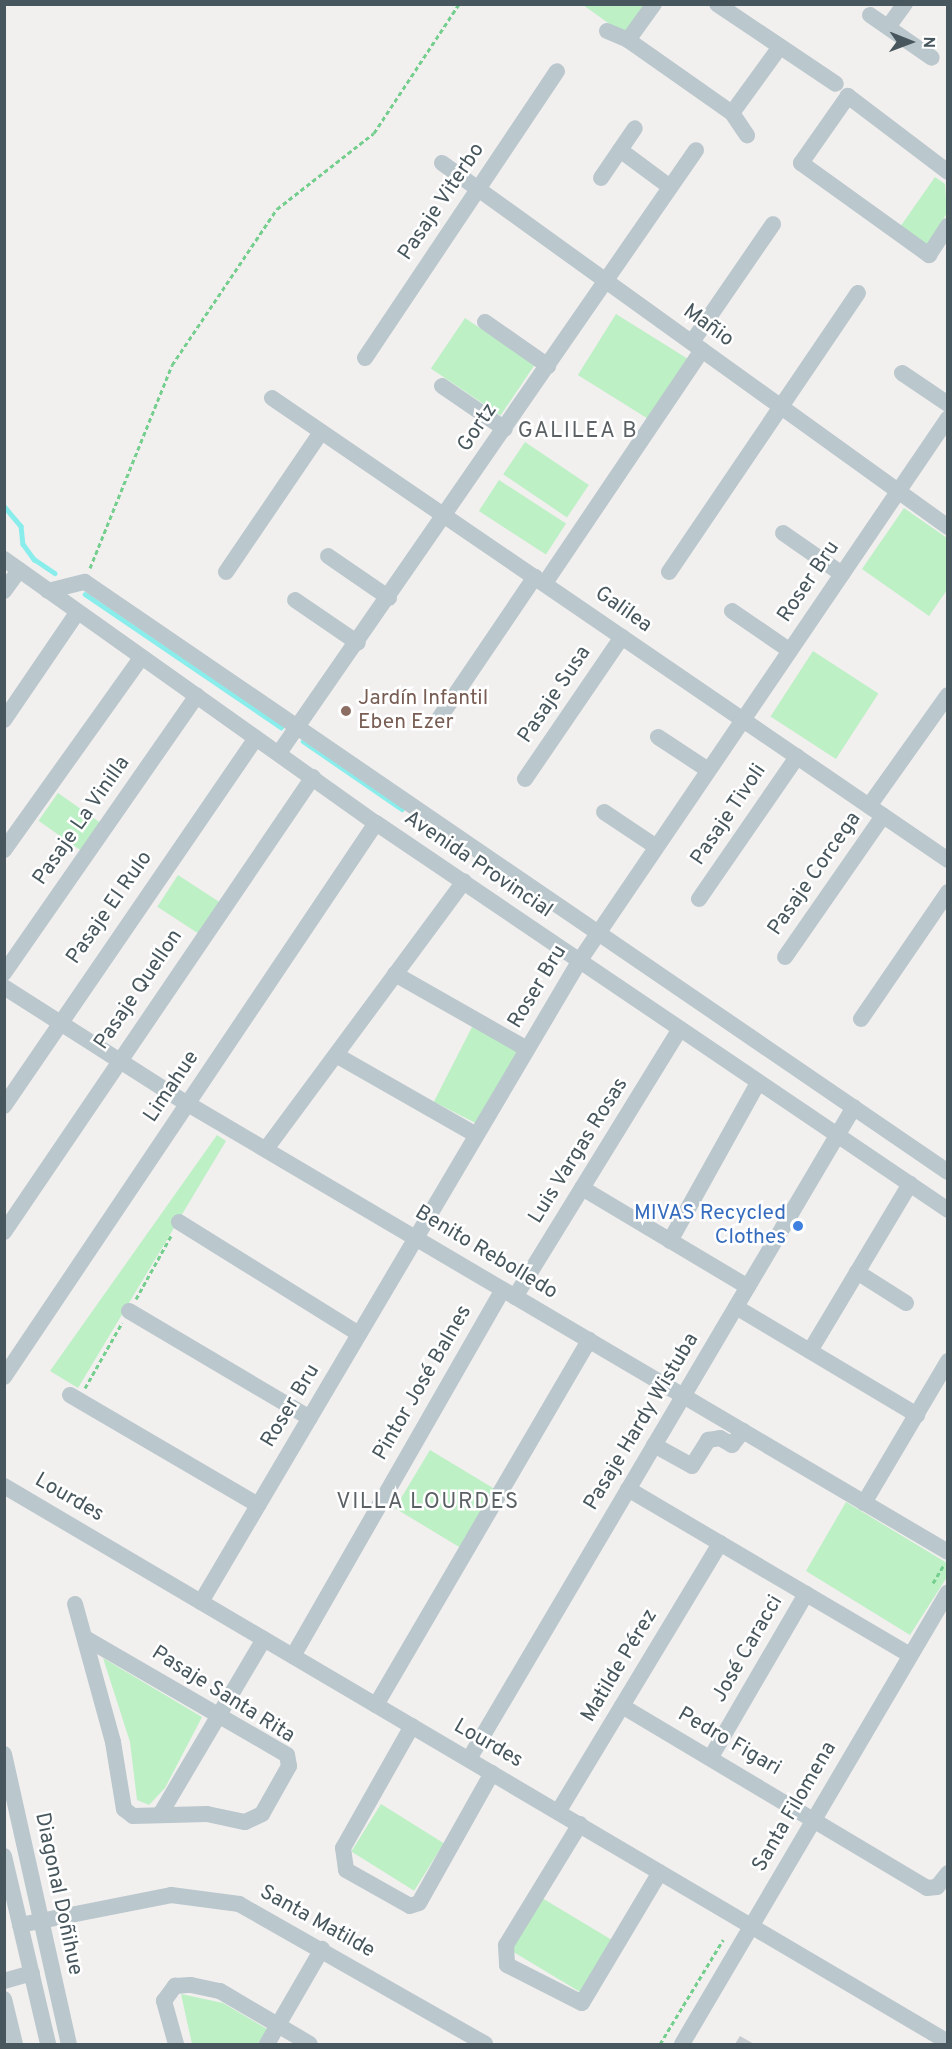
<!DOCTYPE html>
<meta charset="utf-8">
<style>
body{margin:0}
#map{position:relative;width:952px;height:2049px;overflow:hidden;background:#f2efef;font-family:Overpass,sans-serif}
div>[style]{position:absolute}
[style*='--x']{left:calc(var(--x)*1px);top:calc(var(--y)*1px);width:calc(var(--w)*1px);rotate:calc(var(--a)*1deg)}
.green>*{inset:0;background:#bdf0c5;transform-origin:0 0}
.stream>*{height:4.5px;margin:-2.25px;padding:0 2.25px;transform-origin:2.25px;border-radius:2.25px;background:#89edeb}
.building>*{inset:0;background:#c6cbcf}
.path>*{height:3px;margin-top:-1.5px;transform-origin:0;background:repeating-linear-gradient(90deg,#74ce8d 0 4.5px,transparent 0 7.5px)}
.minor>*{height:16px;margin:-8px;padding:0 8px;transform-origin:8px;border-radius:8px;background:#bac7cc}
.dots>*{width:16px;height:16px;translate:-50% -50%;box-sizing:border-box;border:3px solid #fff;border-radius:50%}
span{translate:-50% -50%;white-space:nowrap;text-align:center;line-height:1.15;-webkit-text-stroke:5px #fff;paint-order:stroke}
.street-label{font-size:21px;color:#47575d}
.education-label{font-size:21px;color:#785e54}
.left{translate:0 -50%;text-align:left}
.shop-label{font-size:21px;color:#366cbe}
.right{translate:-100% -50%;text-align:right}
.neighbourhood-label{font-size:22px;color:#5b6164;letter-spacing:1.5px}
.frame{position:absolute;inset:0;border:6px solid #47575d;pointer-events:none}
.north{position:absolute;left:880px;top:12px;width:60px;height:60px;-webkit-text-stroke:4px #fff;paint-order:stroke;rotate:91deg;font-size:16px;font-weight:700;line-height:24px;text-align:center;color:#47575d}
.north::after{content:'';display:block;margin:auto;width:21px;height:27px;background:#47575d;clip-path:polygon(50% 0,100% 100%,50% 72%,0 100%)}
</style>
<div id="map">
<div class="green">
<div style="clip-path:polygon(583px 5px,648px 5px,625px 35px)"></div>
<div style="clip-path:polygon(935px 177px,945px 184px,947px 213px,926px 248px,900px 227px)"></div>
<div style="left:616px;top:314px;width:84px;height:72px;rotate:32deg"></div>
<div style="left:465px;top:318px;width:84px;height:61px;rotate:34deg"></div>
<div style="left:525px;top:442px;width:77px;height:39px;rotate:34deg"></div>
<div style="left:499px;top:480px;width:80px;height:37px;rotate:33deg"></div>
<div style="clip-path:polygon(904px 508px,947px 538px,947px 590px,929px 616px,862px 569px)"></div>
<div style="left:813px;top:651px;width:78px;height:78px;rotate:33deg"></div>
<div style="left:58px;top:793px;width:54px;height:34px;rotate:35deg"></div>
<div style="left:178px;top:875px;width:54px;height:38px;rotate:33deg"></div>
<div style="left:472px;top:1027px;width:51px;height:84px;rotate:27deg"></div>
<div style="clip-path:polygon(217px 1135px,226px 1141px,78px 1388px,50px 1371px)"></div>
<div style="left:430px;top:1450px;width:75px;height:68px;rotate:31deg"></div>
<div style="clip-path:polygon(846px 1502px,947px 1563px,947px 1577px,910px 1635px,806px 1571px)"></div>
<div style="clip-path:polygon(103px 1658px,202px 1717px,165px 1788px,149px 1805px,137px 1800px,130px 1742px)"></div>
<div style="left:381px;top:1804px;width:74px;height:56px;rotate:32deg"></div>
<div style="left:542px;top:1898px;width:84px;height:61px;rotate:31deg"></div>
<div style="clip-path:polygon(181px 1994px,223px 2003px,267px 2029px,258px 2044px,192px 2044px)"></div>
</div>
<div class="stream">
<div style="--x:4;--y:506;--w:26;--a:50"></div>
<div style="--x:21;--y:526;--w:18;--a:84"></div>
<div style="--x:23;--y:544;--w:19;--a:54"></div>
<div style="--x:34;--y:559;--w:25;--a:34"></div>
<div style="--x:85;--y:594;--w:237;--a:34.2"></div>
<div style="--x:303;--y:741;--w:120;--a:34.5"></div>
</div>
<div class="building">
<div style="clip-path:polygon(740px 2036px,754px 2044px,735px 2044px)"></div>
</div>
<div class="path">
<div style="--x:90;--y:568;--w:219;--a:-68"></div>
<div style="--x:172;--y:365;--w:188;--a:-56.1"></div>
<div style="--x:277;--y:209;--w:123;--a:-38.1"></div>
<div style="--x:374;--y:133;--w:154;--a:-56.6"></div>
<div style="--x:136;--y:1299;--w:74;--a:-61"></div>
<div style="--x:85;--y:1388;--w:75;--a:-60.4"></div>
<div style="--x:933;--y:1583;--w:21;--a:-59"></div>
<div style="--x:660;--y:2044;--w:122;--a:-58.8"></div>
</div>
<div class="minor">
<div style="--x:717;--y:4;--w:143;--a:33.9"></div>
<div style="--x:870;--y:15;--w:75;--a:34.7"></div>
<div style="--x:888;--y:27;--w:29;--a:-54"></div>
<div style="--x:607;--y:31;--w:23;--a:23"></div>
<div style="--x:628;--y:40;--w:127;--a:35.1"></div>
<div style="--x:732;--y:113;--w:27;--a:56"></div>
<div style="--x:628;--y:40;--w:44;--a:-54.2"></div>
<div style="--x:732;--y:113;--w:82;--a:-54"></div>
<div style="--x:620;--y:150;--w:62;--a:36.5"></div>
<div style="--x:442;--y:163;--w:623;--a:35.73"></div>
<div style="--x:948;--y:172;--w:126;--a:-142.8"></div>
<div style="--x:848;--y:96;--w:82;--a:125"></div>
<div style="--x:801;--y:163;--w:158;--a:35.7"></div>
<div style="--x:929;--y:255;--w:35;--a:-57"></div>
<div style="--x:601;--y:178;--w:60;--a:-55.8"></div>
<div style="--x:485;--y:322;--w:77;--a:34.9"></div>
<div style="--x:692;--y:342;--w:143;--a:-55.5"></div>
<div style="--x:365;--y:358;--w:345;--a:-56.2"></div>
<div style="--x:902;--y:373;--w:55;--a:34"></div>
<div style="--x:442;--y:386;--w:76;--a:34.3"></div>
<div style="--x:272;--y:398;--w:819;--a:34.35"></div>
<div style="--x:783;--y:533;--w:72;--a:34.8"></div>
<div style="--x:328;--y:556;--w:74;--a:34.5"></div>
<div style="--x:4;--y:559;--w:456;--a:35.4"></div>
<div style="--x:376;--y:823;--w:691;--a:34.08"></div>
<div style="--x:226;--y:572;--w:169;--a:-55.8"></div>
<div style="--x:669;--y:572;--w:337;--a:-55.9"></div>
<div style="--x:545;--y:583;--w:281;--a:-56"></div>
<div style="--x:4;--y:591;--w:26;--a:-54"></div>
<div style="--x:48;--y:591;--w:38;--a:-14"></div>
<div style="--x:85;--y:582;--w:1045;--a:34.36"></div>
<div style="--x:295;--y:600;--w:76;--a:34.3"></div>
<div style="--x:732;--y:611;--w:69;--a:34.4"></div>
<div style="--x:4;--y:720;--w:130;--a:-55.7"></div>
<div style="--x:438;--y:720;--w:173;--a:-55.9"></div>
<div style="--x:658;--y:737;--w:60;--a:33.4"></div>
<div style="--x:279;--y:753;--w:733;--a:-55.33"></div>
<div style="--x:525;--y:779;--w:172;--a:-55.7"></div>
<div style="--x:869;--y:806;--w:136;--a:-54.6"></div>
<div style="--x:604;--y:812;--w:61;--a:33.7"></div>
<div style="--x:4;--y:850;--w:236;--a:-54.5"></div>
<div style="--x:699;--y:899;--w:173;--a:-55.4"></div>
<div style="--x:785;--y:957;--w:172;--a:-55.2"></div>
<div style="--x:4;--y:973;--w:338;--a:-55.2"></div>
<div style="--x:395;--y:974;--w:152;--a:29.6"></div>
<div style="--x:4;--y:987;--w:218;--a:32.5"></div>
<div style="--x:188;--y:1104;--w:882;--a:30.52"></div>
<div style="--x:861;--y:1019;--w:154;--a:-55.6"></div>
<div style="--x:336;--y:1055;--w:161;--a:29.7"></div>
<div style="--x:4;--y:1106;--w:446;--a:-55.6"></div>
<div style="--x:266;--y:1149;--w:333;--a:-53.5"></div>
<div style="--x:582;--y:1188;--w:193;--a:30.8"></div>
<div style="--x:179;--y:1222;--w:212;--a:31.9"></div>
<div style="--x:4;--y:1232;--w:550;--a:-55.82"></div>
<div style="--x:670;--y:1241;--w:181;--a:-60.9"></div>
<div style="--x:857;--y:1272;--w:58;--a:32.3"></div>
<div style="--x:515;--y:1297;--w:315;--a:-58.4"></div>
<div style="--x:736;--y:1307;--w:211;--a:30.8"></div>
<div style="--x:129;--y:1311;--w:210;--a:30.6"></div>
<div style="--x:810;--y:1351;--w:195;--a:-59.1"></div>
<div style="--x:4;--y:1377;--w:667;--a:-56.12"></div>
<div style="--x:70;--y:1395;--w:218;--a:30.3"></div>
<div style="--x:654;--y:1445;--w:43;--a:28.9"></div>
<div style="--x:692;--y:1466;--w:31;--a:-58"></div>
<div style="--x:708;--y:1440;--w:12;--a:-9"></div>
<div style="--x:720;--y:1438;--w:14;--a:30"></div>
<div style="--x:732;--y:1445;--w:18;--a:-52"></div>
<div style="--x:4;--y:1486;--w:1096;--a:30.5"></div>
<div style="--x:628;--y:1489;--w:327;--a:30.5"></div>
<div style="--x:864;--y:1503;--w:165;--a:-59.4"></div>
<div style="--x:201;--y:1602;--w:746;--a:-59.44"></div>
<div style="--x:580;--y:960;--w:655;--a:-55.82"></div>
<div style="--x:75;--y:1604;--w:143;--a:74.6"></div>
<div style="--x:113;--y:1742;--w:68;--a:80.7"></div>
<div style="--x:124;--y:1809;--w:11;--a:38"></div>
<div style="--x:133;--y:1816;--w:74;--a:-1.5"></div>
<div style="--x:207;--y:1814;--w:39;--a:12"></div>
<div style="--x:245;--y:1822;--w:19;--a:-25"></div>
<div style="--x:262;--y:1814;--w:55;--a:-60.6"></div>
<div style="--x:289;--y:1766;--w:11;--a:-100"></div>
<div style="--x:287;--y:1755;--w:231;--a:-149.9"></div>
<div style="--x:293;--y:1656;--w:422;--a:-60.2"></div>
<div style="--x:376;--y:1705;--w:423;--a:-59.7"></div>
<div style="--x:622;--y:1706;--w:355;--a:30.8"></div>
<div style="--x:927;--y:1888;--w:10;--a:-6"></div>
<div style="--x:937;--y:1887;--w:18;--a:-52"></div>
<div style="--x:412;--y:1726;--w:140;--a:119.5"></div>
<div style="--x:343;--y:1848;--w:22;--a:82"></div>
<div style="--x:346;--y:1870;--w:73;--a:29.4"></div>
<div style="--x:410;--y:1906;--w:9;--a:-18"></div>
<div style="--x:419;--y:1903;--w:149;--a:-60.7"></div>
<div style="--x:4;--y:1754;--w:297;--a:77.4"></div>
<div style="--x:711;--y:1757;--w:189;--a:-59.8"></div>
<div style="--x:469;--y:1759;--w:757;--a:-59.44"></div>
<div style="--x:558;--y:1812;--w:314;--a:-58.9"></div>
<div style="--x:161;--y:1813;--w:202;--a:-59.4"></div>
<div style="--x:580;--y:1824;--w:142;--a:121.4"></div>
<div style="--x:506;--y:1945;--w:20;--a:87"></div>
<div style="--x:507;--y:1965;--w:84;--a:26.9"></div>
<div style="--x:582;--y:2003;--w:152;--a:-59.2"></div>
<div style="--x:4;--y:1856;--w:193;--a:76.8"></div>
<div style="--x:20;--y:1925;--w:154;--a:-11.2"></div>
<div style="--x:171;--y:1895;--w:69;--a:7.5"></div>
<div style="--x:239;--y:1904;--w:283;--a:29.6"></div>
<div style="--x:4;--y:1981;--w:29;--a:-16"></div>
<div style="--x:4;--y:1999;--w:46;--a:76.3"></div>
<div style="--x:176;--y:2044;--w:45;--a:-105.6"></div>
<div style="--x:164;--y:2001;--w:19;--a:-54"></div>
<div style="--x:175;--y:1986;--w:16;--a:-4"></div>
<div style="--x:191;--y:1985;--w:30;--a:12"></div>
<div style="--x:220;--y:1991;--w:104;--a:30.5"></div>
<div style="--x:267;--y:2044;--w:110;--a:-59.9"></div>
<div style="--x:682;--y:2044;--w:524;--a:-59.52"></div>
</div>
<div class="dots">
<div style="left:346px;top:711px;background:#8d6e63"></div>
<div style="left:798px;top:1226px;background:#3f7fe0"></div>
</div>
<div class="street-label">
<span style="left:442px;top:202px;rotate:-56deg">Pasaje Viterbo</span>
<span style="left:708px;top:326px;rotate:36deg">Mañio</span>
<span style="left:478px;top:428px;rotate:-56deg">Gortz</span>
<span style="left:809px;top:582px;rotate:-56deg">Roser Bru</span>
<span style="left:623px;top:610px;rotate:35deg">Galilea</span>
<span style="left:555px;top:695px;rotate:-56deg">Pasaje Susa</span>
<span style="left:729px;top:815px;rotate:-56deg">Pasaje Tivoli</span>
<span style="left:82px;top:821px;rotate:-55deg">Pasaje La Vinilla</span>
<span style="left:478px;top:865px;rotate:34deg">Avenida Provincial</span>
<span style="left:815px;top:874px;rotate:-55deg">Pasaje Corcega</span>
<span style="left:110px;top:908px;rotate:-55deg">Pasaje El Rulo</span>
<span style="left:538px;top:987px;rotate:-59deg">Roser Bru</span>
<span style="left:139px;top:990px;rotate:-56deg">Pasaje Quellon</span>
<span style="left:172px;top:1087px;rotate:-56deg">Limahue</span>
<span style="left:579px;top:1151px;rotate:-58deg">Luis Vargas Rosas</span>
<span style="left:486px;top:1253px;rotate:31deg">Benito Rebolledo</span>
<span style="left:423px;top:1383px;rotate:-60deg">Pintor José Balnes</span>
<span style="left:291px;top:1406px;rotate:-59deg">Roser Bru</span>
<span style="left:642px;top:1422px;rotate:-59deg">Pasaje Hardy Wistuba</span>
<span style="left:69px;top:1498px;rotate:30deg">Lourdes</span>
<span style="left:748px;top:1649px;rotate:-60deg">José Caracci</span>
<span style="left:620px;top:1666px;rotate:-59deg">Matilde Pérez</span>
<span style="left:223px;top:1695px;rotate:32deg">Pasaje Santa Rita</span>
<span style="left:729px;top:1742px;rotate:30deg">Pedro Figari</span>
<span style="left:488px;top:1744px;rotate:30deg">Lourdes</span>
<span style="left:795px;top:1807px;rotate:-60deg">Santa Filomena</span>
<span style="left:58px;top:1894px;rotate:78deg">Diagonal Doñihue</span>
<span style="left:317px;top:1922px;rotate:29deg">Santa Matilde</span>
</div>
<div class="education-label">
<span class="left" style="left:358px;top:711px">Jardín Infantil<br>Eben Ezer</span>
</div>
<div class="shop-label">
<span class="right" style="left:786px;top:1226px">MIVAS Recycled<br>Clothes</span>
</div>
<div class="neighbourhood-label">
<span style="left:578px;top:432px">GALILEA B</span>
<span style="left:428px;top:1503px">VILLA LOURDES</span>
</div>
<div class="frame"></div>
<div class="north">N</div>
</div>
